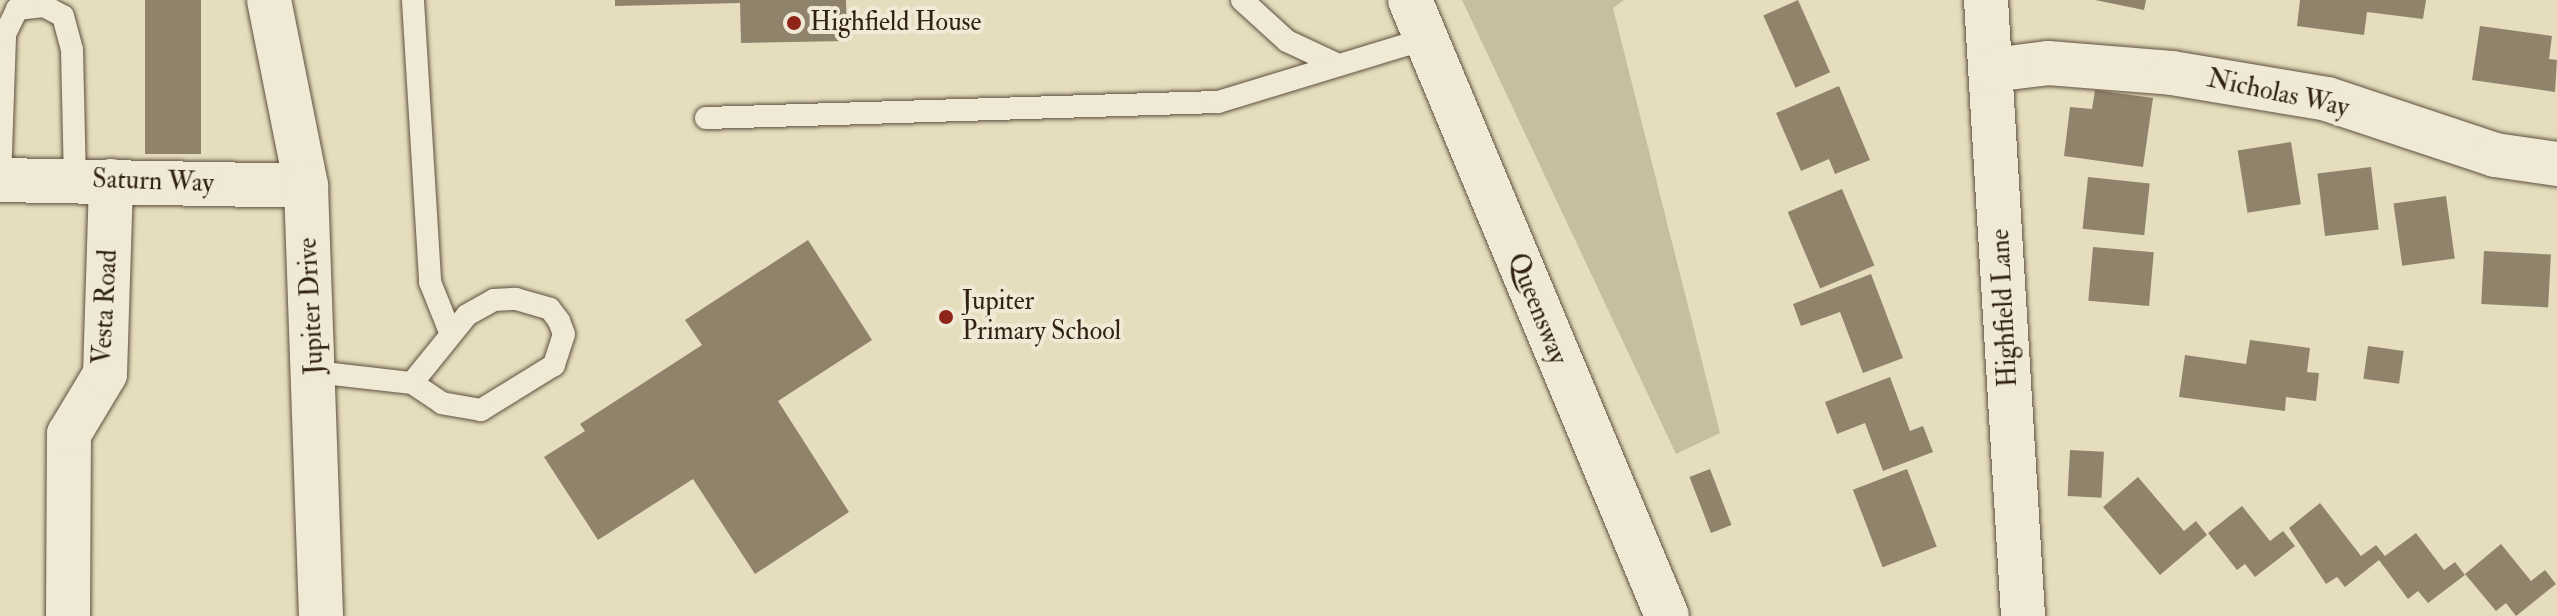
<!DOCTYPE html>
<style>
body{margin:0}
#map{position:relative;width:2557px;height:616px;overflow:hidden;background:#e6ddbe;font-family:"IM FELL Double Pica",serif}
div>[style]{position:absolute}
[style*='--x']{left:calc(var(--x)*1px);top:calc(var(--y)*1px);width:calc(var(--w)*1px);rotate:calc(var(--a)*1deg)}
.green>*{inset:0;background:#c7bda1}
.building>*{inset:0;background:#90836c;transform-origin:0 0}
.roads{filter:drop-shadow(0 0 2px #5f503e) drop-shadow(0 0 2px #5f503e)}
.service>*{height:22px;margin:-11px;padding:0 11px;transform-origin:11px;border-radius:11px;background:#efe9d5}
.minor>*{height:44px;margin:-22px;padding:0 22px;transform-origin:22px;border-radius:22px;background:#efe9d5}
.tertiary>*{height:44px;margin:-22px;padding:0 22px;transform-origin:22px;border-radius:22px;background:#efe9d5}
.secondary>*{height:44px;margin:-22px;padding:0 22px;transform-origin:22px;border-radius:22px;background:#efe9d5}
.dots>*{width:22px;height:22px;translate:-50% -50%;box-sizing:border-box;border:4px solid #efe9d5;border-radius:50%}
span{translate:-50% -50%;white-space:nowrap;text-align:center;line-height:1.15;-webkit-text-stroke:8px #efe9d5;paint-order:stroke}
.poi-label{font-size:26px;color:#322113}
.left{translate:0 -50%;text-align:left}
.street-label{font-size:26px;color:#322113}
</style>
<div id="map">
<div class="green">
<div style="clip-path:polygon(1462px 0,1624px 0,1613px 8px,1720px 433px,1676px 454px)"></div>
</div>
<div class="building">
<div style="left:145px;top:0;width:56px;height:154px"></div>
<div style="clip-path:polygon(615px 0,846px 0,847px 41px,741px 43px,740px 3px,615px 6px)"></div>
<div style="left:1798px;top:0;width:79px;height:38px;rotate:66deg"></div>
<div style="clip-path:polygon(2095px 0,2146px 0,2144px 10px)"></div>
<div style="clip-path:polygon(2300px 0,2426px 0,2423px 19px,2367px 12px,2364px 35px,2297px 26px)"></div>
<div style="clip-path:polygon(2480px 26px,2552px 36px,2549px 59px,2557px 60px,2555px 92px,2472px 80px)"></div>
<div style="clip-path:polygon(1839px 86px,1870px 160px,1835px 174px,1829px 159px,1801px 171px,1776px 113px)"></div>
<div style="clip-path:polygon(2095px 90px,2153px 98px,2143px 167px,2064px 156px,2070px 107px,2092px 109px)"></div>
<div style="left:2291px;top:142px;width:63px;height:54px;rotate:81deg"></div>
<div style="left:2371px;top:167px;width:63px;height:54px;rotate:83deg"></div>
<div style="left:2088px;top:177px;width:62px;height:52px;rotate:6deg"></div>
<div style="left:1842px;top:189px;width:83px;height:59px;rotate:67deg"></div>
<div style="left:2446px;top:196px;width:63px;height:53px;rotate:82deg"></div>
<div style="clip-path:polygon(808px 240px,872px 340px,778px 401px,849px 512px,755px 574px,693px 479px,598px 540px,544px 457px,585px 431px,580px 424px,702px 345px,685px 320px)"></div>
<div style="left:2093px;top:247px;width:61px;height:54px;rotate:5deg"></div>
<div style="left:2484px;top:251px;width:67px;height:53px;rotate:3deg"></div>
<div style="clip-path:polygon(1871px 274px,1903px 358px,1863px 373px,1840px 312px,1801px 326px,1793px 304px)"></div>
<div style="clip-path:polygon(2250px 340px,2310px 348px,2307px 372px,2319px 373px,2316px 401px,2286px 397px,2285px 411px,2179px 397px,2185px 355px,2246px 364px)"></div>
<div style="left:2368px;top:346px;width:36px;height:33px;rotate:8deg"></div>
<div style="clip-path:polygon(1890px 377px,1910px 431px,1923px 426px,1933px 452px,1883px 471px,1865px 423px,1837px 434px,1825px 402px)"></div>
<div style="left:2070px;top:450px;width:34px;height:46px;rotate:3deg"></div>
<div style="left:1710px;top:469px;width:60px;height:22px;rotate:69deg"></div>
<div style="left:1907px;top:469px;width:83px;height:58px;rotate:69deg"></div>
<div style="clip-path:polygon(2138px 477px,2184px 531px,2196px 521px,2207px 535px,2160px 575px,2103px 507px)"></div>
<div style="clip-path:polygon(2320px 503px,2361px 556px,2376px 545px,2385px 556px,2416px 533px,2444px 570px,2455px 562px,2465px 575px,2428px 603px,2418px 591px,2408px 599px,2379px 560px,2345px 587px,2337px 577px,2326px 584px,2289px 528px)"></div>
<div style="clip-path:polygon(2242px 506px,2270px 541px,2283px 531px,2295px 546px,2255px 577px,2245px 564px,2237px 570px,2208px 533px)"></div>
<div style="clip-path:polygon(2501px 544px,2531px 581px,2545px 570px,2556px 584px,2516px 616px,2506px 603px,2496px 611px,2465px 574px)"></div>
</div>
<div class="roads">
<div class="service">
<div style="--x:1242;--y:0;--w:61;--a:42.3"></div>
<div style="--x:1287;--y:41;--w:52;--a:25.1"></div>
<div style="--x:413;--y:1;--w:282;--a:86.5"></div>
<div style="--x:430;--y:282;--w:54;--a:68.2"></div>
<div style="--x:706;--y:118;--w:512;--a:-1.79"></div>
<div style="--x:1218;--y:102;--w:220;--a:-16.9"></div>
<div style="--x:0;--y:180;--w:146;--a:-88"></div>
<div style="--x:5;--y:34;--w:28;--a:-64"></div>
<div style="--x:17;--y:9;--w:27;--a:-6"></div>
<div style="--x:44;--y:6;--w:21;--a:28"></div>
<div style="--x:63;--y:16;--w:35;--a:75"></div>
<div style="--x:72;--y:50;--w:129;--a:88.7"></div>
<div style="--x:516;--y:299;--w:35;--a:16"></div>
<div style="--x:550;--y:309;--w:15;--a:53"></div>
<div style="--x:559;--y:321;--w:14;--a:69"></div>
<div style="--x:564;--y:334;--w:33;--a:108"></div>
<div style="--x:554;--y:365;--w:86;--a:148.3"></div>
<div style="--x:481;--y:410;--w:40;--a:-170"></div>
<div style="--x:442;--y:403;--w:36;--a:-146"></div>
<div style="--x:412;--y:383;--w:87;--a:-51"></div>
<div style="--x:467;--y:315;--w:31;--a:-29"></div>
<div style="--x:494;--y:300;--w:22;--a:-3"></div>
<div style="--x:315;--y:372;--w:98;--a:6.5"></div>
</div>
<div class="minor">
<div style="--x:1986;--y:0;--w:617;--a:86.56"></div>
<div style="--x:1992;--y:70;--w:56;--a:-7.1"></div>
<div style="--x:2048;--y:63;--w:124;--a:4.6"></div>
<div style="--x:2172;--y:73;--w:157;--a:9.5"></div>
<div style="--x:2327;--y:99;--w:177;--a:18.4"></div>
<div style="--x:2495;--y:155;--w:63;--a:8.3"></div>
<div style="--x:0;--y:180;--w:306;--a:1.1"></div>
<div style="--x:68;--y:616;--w:182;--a:-89.7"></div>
<div style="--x:69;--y:434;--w:70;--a:-59"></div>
<div style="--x:105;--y:374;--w:193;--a:-88.2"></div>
</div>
<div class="tertiary">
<div style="--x:269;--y:0;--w:190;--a:78.7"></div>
<div style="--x:306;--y:186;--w:430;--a:88"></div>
</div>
<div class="secondary">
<div style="--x:1410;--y:0;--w:667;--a:67.35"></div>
</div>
</div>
<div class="dots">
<div style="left:794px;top:23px;background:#8f2418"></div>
<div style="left:946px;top:317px;background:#8f2418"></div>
</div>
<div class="poi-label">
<span class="left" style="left:810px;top:23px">Highfield House</span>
<span class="left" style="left:962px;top:317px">Jupiter<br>Primary School</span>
</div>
<div class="street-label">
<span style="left:2278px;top:94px;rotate:12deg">Nicholas Way</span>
<span style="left:153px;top:182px;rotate:2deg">Saturn Way</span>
<span style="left:312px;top:306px;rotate:-93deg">Jupiter Drive</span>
<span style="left:106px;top:307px;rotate:-87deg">Vesta Road</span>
<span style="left:2005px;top:308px;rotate:-93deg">Highfield Lane</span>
<span style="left:1537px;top:309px;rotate:68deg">Queensway</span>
</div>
</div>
